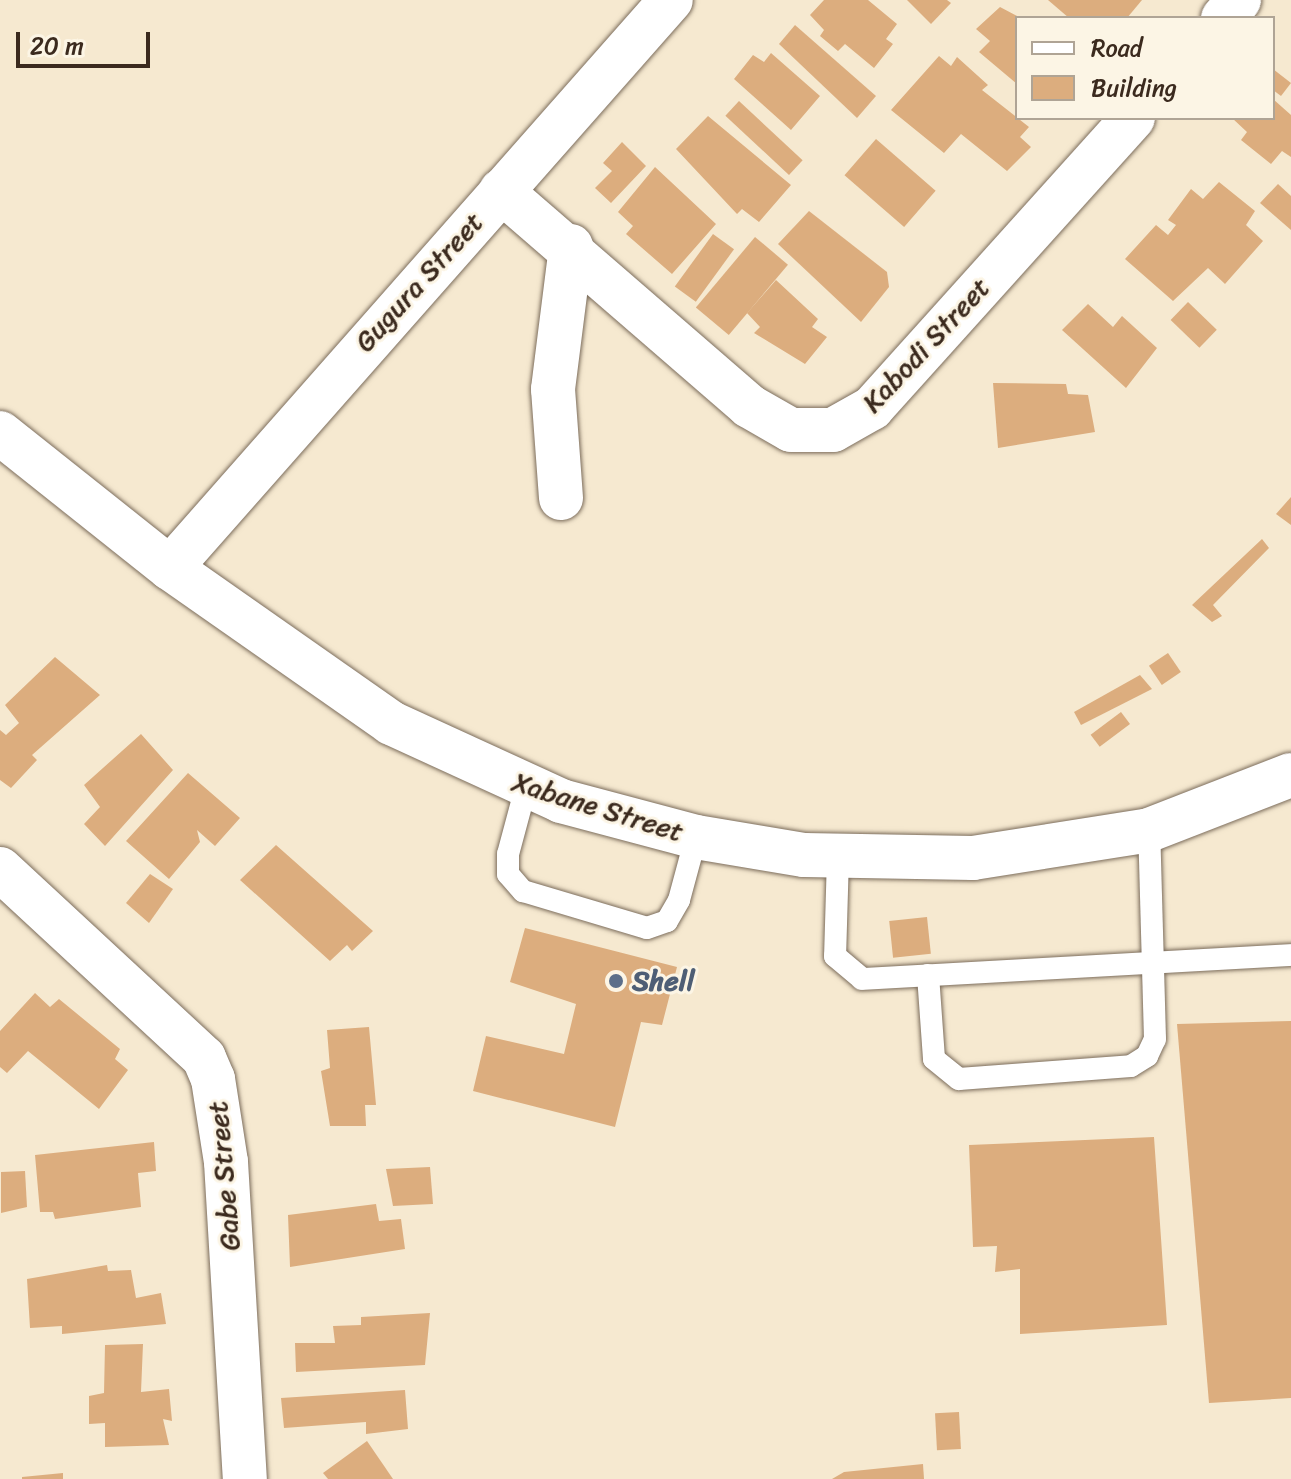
<!DOCTYPE html>
<style>
body{margin:0}
#map{position:relative;width:1291px;height:1479px;overflow:hidden;background:#f6e9d0;font-family:Sriracha,sans-serif}
div>[style]{position:absolute}
[style*='--x']{left:calc(var(--x)*1px);top:calc(var(--y)*1px);width:calc(var(--w)*1px);rotate:calc(var(--a)*1deg)}
.building>*{inset:0;background:#dcad7e;transform-origin:0 0}
.roads{filter:drop-shadow(0 0 2px #7c6d5c) drop-shadow(0 0 2px #7c6d5c)}
.lane>*{height:22px;margin:-11px;padding:0 11px;transform-origin:11px;border-radius:11px;background:#fff}
.street>*{height:44px;margin:-22px;padding:0 22px;transform-origin:22px;border-radius:22px;background:#fff}
.secondary>*{height:44px;margin:-22px;padding:0 22px;transform-origin:22px;border-radius:22px;background:#fff}
.dots>*{width:22px;height:22px;translate:-50% -50%;box-sizing:border-box;border:4px solid #fcf5e5;border-radius:50%}
span{translate:-50% -50%;white-space:nowrap;text-align:center;line-height:1.15;-webkit-text-stroke:6px #fcf5e5;paint-order:stroke}
.street-label{font-size:28px;color:#3b2a1e}
.service-label{font-size:28px;color:#4e5e75;font-weight:700}
.left{translate:0 -50%;text-align:left}
.legend{position:absolute;left:1015px;top:16px;width:260px;height:104px;box-sizing:border-box;background:#fcf5e5;border:2px solid #afa495;margin:0;padding:10px 14px;list-style:none;font-size:24px;color:#3b2a1e}
.legend li{display:flex;align-items:center;gap:16px;height:40px}
.legend b{width:40px;border:2px solid #afa495}
.scale{position:absolute;left:16px;top:32px;width:134px;height:36px;box-sizing:border-box;border:4px solid #3b2a1e;border-top:0;padding-left:10px;font-size:24px;line-height:28px;white-space:nowrap;color:#3b2a1e;-webkit-text-stroke:6px #fcf5e5;paint-order:stroke}
</style>
<div id="map">
<div class="building">
<div style="clip-path:polygon(824px 0,868px 0,897px 24px,886px 39px,893px 44px,874px 68px,845px 44px,838px 51px,820px 36px,824px 30px,810px 15px)"></div>
<div style="clip-path:polygon(907px 0,947px 0,951px 3px,931px 24px)"></div>
<div style="clip-path:polygon(1048px 0,1142px 0,1127px 18px,1069px 18px)"></div>
<div style="clip-path:polygon(1000px 7px,1021px 18px,1017px 84px,979px 52px,990px 41px,976px 29px)"></div>
<div style="clip-path:polygon(795px 25px,876px 96px,857px 118px,779px 44px)"></div>
<div style="clip-path:polygon(771px 53px,820px 96px,791px 130px,734px 79px,753px 55px,764px 62px)"></div>
<div style="clip-path:polygon(939px 56px,951px 66px,957px 57px,988px 85px,982px 90px,1029px 127px,1020px 137px,1031px 147px,1007px 171px,961px 134px,944px 153px,891px 110px)"></div>
<div style="clip-path:polygon(1273px 69px,1291px 83px,1281px 96px,1273px 90px)"></div>
<div style="clip-path:polygon(1273px 99px,1291px 115px,1291px 157px,1282px 151px,1271px 164px,1241px 140px,1247px 132px,1232px 118px,1273px 118px)"></div>
<div style="left:739px;top:101px;width:87px;height:20px;rotate:43deg"></div>
<div style="clip-path:polygon(708px 116px,791px 185px,759px 222px,742px 209px,737px 214px,676px 149px)"></div>
<div style="left:876px;top:139px;width:79px;height:48px;rotate:41deg"></div>
<div style="clip-path:polygon(622px 142px,646px 166px,611px 203px,595px 188px,612px 171px,603px 163px)"></div>
<div style="clip-path:polygon(655px 167px,716px 224px,672px 274px,626px 234px,633px 226px,618px 212px)"></div>
<div style="clip-path:polygon(1219px 182px,1255px 211px,1246px 225px,1263px 241px,1225px 284px,1208px 268px,1173px 301px,1125px 259px,1156px 225px,1168px 235px,1176px 225px,1168px 220px,1191px 189px,1203px 199px)"></div>
<div style="clip-path:polygon(1278px 184px,1291px 196px,1291px 230px,1260px 203px)"></div>
<div style="clip-path:polygon(809px 211px,887px 272px,889px 287px,861px 322px,778px 244px)"></div>
<div style="left:713px;top:234px;width:26px;height:65px;rotate:36deg"></div>
<div style="left:755px;top:237px;width:43px;height:92px;rotate:40deg"></div>
<div style="clip-path:polygon(776px 280px,818px 319px,812px 327px,827px 337px,805px 364px,754px 333px,760px 327px,747px 313px)"></div>
<div style="left:1188px;top:302px;width:40px;height:25px;rotate:44deg"></div>
<div style="clip-path:polygon(1088px 304px,1113px 327px,1122px 316px,1157px 348px,1126px 388px,1062px 330px)"></div>
<div style="clip-path:polygon(993px 383px,1066px 384px,1068px 394px,1088px 395px,1095px 432px,998px 448px)"></div>
<div style="clip-path:polygon(1291px 497px,1291px 525px,1276px 514px)"></div>
<div style="clip-path:polygon(1262px 539px,1269px 548px,1213px 605px,1222px 616px,1212px 622px,1192px 605px)"></div>
<div style="left:1168px;top:653px;width:23px;height:23px;rotate:56deg"></div>
<div style="clip-path:polygon(55px 657px,100px 695px,32px 755px,37px 760px,11px 788px,0 780px,0 730px,6px 735px,19px 723px,5px 705px)"></div>
<div style="clip-path:polygon(1140px 675px,1152px 689px,1081px 725px,1074px 712px)"></div>
<div style="left:1121px;top:712px;width:15px;height:38px;rotate:53deg"></div>
<div style="clip-path:polygon(141px 734px,173px 770px,105px 846px,84px 824px,100px 807px,84px 785px)"></div>
<div style="clip-path:polygon(188px 773px,240px 818px,215px 846px,197px 830px,200px 842px,169px 879px,126px 841px)"></div>
<div style="clip-path:polygon(276px 845px,373px 931px,352px 951px,347px 945px,330px 961px,240px 880px)"></div>
<div style="clip-path:polygon(150px 874px,173px 889px,149px 923px,126px 903px)"></div>
<div style="left:927px;top:917px;width:37px;height:38px;rotate:84deg"></div>
<div style="clip-path:polygon(525px 928px,677px 967px,662px 1025px,641px 1022px,615px 1127px,473px 1091px,486px 1036px,564px 1054px,576px 1004px,510px 982px)"></div>
<div style="clip-path:polygon(35px 993px,50px 1007px,59px 999px,120px 1049px,115px 1059px,128px 1070px,99px 1109px,28px 1051px,7px 1073px,0 1067px,0 1031px)"></div>
<div style="clip-path:polygon(1291px 1021px,1291px 1398px,1209px 1403px,1177px 1024px)"></div>
<div style="clip-path:polygon(369px 1027px,376px 1105px,365px 1105px,366px 1126px,330px 1126px,321px 1071px,330px 1068px,327px 1030px)"></div>
<div style="clip-path:polygon(1154px 1137px,1167px 1325px,1020px 1334px,1020px 1269px,995px 1272px,997px 1246px,973px 1247px,969px 1145px)"></div>
<div style="clip-path:polygon(154px 1142px,156px 1171px,138px 1173px,141px 1207px,55px 1219px,53px 1212px,40px 1212px,35px 1155px)"></div>
<div style="clip-path:polygon(430px 1167px,433px 1204px,393px 1206px,386px 1169px)"></div>
<div style="clip-path:polygon(25px 1171px,27px 1207px,1px 1213px,1px 1172px)"></div>
<div style="clip-path:polygon(376px 1204px,379px 1221px,401px 1219px,405px 1249px,290px 1267px,288px 1215px)"></div>
<div style="clip-path:polygon(107px 1265px,108px 1271px,131px 1270px,136px 1298px,161px 1293px,166px 1324px,62px 1334px,62px 1326px,30px 1328px,27px 1279px)"></div>
<div style="clip-path:polygon(430px 1313px,425px 1365px,296px 1372px,295px 1343px,335px 1343px,333px 1326px,361px 1325px,361px 1317px)"></div>
<div style="clip-path:polygon(143px 1344px,141px 1392px,169px 1389px,172px 1421px,163px 1419px,169px 1445px,105px 1447px,105px 1423px,89px 1424px,89px 1396px,104px 1393px,105px 1345px)"></div>
<div style="clip-path:polygon(405px 1390px,408px 1429px,366px 1434px,366px 1422px,284px 1428px,281px 1398px)"></div>
<div style="left:959px;top:1412px;width:37px;height:24px;rotate:87deg"></div>
<div style="clip-path:polygon(367px 1441px,393px 1479px,328px 1479px,323px 1473px)"></div>
<div style="clip-path:polygon(923px 1464px,924px 1479px,832px 1479px,844px 1472px)"></div>
<div style="clip-path:polygon(63px 1473px,63px 1479px,22px 1479px,22px 1477px)"></div>
</div>
<div class="roads">
<div class="lane">
<div style="--x:526;--y:787;--w:69;--a:105"></div>
<div style="--x:508;--y:854;--w:20;--a:90"></div>
<div style="--x:508;--y:874;--w:23;--a:49"></div>
<div style="--x:523;--y:891;--w:129;--a:16.6"></div>
<div style="--x:647;--y:928;--w:21;--a:-19"></div>
<div style="--x:667;--y:921;--w:24;--a:-60"></div>
<div style="--x:679;--y:900;--w:65;--a:-74.9"></div>
<div style="--x:838;--y:857;--w:99;--a:91.7"></div>
<div style="--x:835;--y:956;--w:35;--a:40"></div>
<div style="--x:862;--y:979;--w:430;--a:-3.2"></div>
<div style="--x:928;--y:975;--w:84;--a:85.9"></div>
<div style="--x:934;--y:1059;--w:32;--a:39"></div>
<div style="--x:959;--y:1079;--w:172;--a:-4.3"></div>
<div style="--x:1131;--y:1066;--w:19;--a:-32"></div>
<div style="--x:1147;--y:1056;--w:19;--a:-65"></div>
<div style="--x:1155;--y:1039;--w:209;--a:-91.6"></div>
</div>
<div class="street">
<div style="--x:1223;--y:18;--w:24;--a:-48"></div>
<div style="--x:501;--y:191;--w:328;--a:40.9"></div>
<div style="--x:749;--y:406;--w:48;--a:29.7"></div>
<div style="--x:791;--y:430;--w:42;--a:0"></div>
<div style="--x:833;--y:430;--w:45;--a:-29.4"></div>
<div style="--x:872;--y:408;--w:390;--a:-48"></div>
<div style="--x:561;--y:498;--w:109;--a:-94.2"></div>
<div style="--x:553;--y:389;--w:144;--a:-82.8"></div>
<div style="--x:170;--y:568;--w:757;--a:-48.59"></div>
<div style="--x:0;--y:869;--w:278;--a:42.8"></div>
<div style="--x:204;--y:1058;--w:23;--a:67"></div>
<div style="--x:213;--y:1079;--w:84;--a:81.1"></div>
<div style="--x:226;--y:1162;--w:318;--a:86.6"></div>
</div>
<div class="secondary">
<div style="--x:0;--y:433;--w:217;--a:38.5"></div>
<div style="--x:170;--y:568;--w:270;--a:35"></div>
<div style="--x:391;--y:723;--w:187;--a:24.6"></div>
<div style="--x:561;--y:801;--w:140;--a:14.9"></div>
<div style="--x:696;--y:837;--w:109;--a:9.5"></div>
<div style="--x:804;--y:855;--w:169;--a:1"></div>
<div style="--x:973;--y:858;--w:178;--a:-9"></div>
<div style="--x:1149;--y:830;--w:152;--a:-21.2"></div>
</div>
</div>
<div class="dots">
<div style="left:616px;top:981px;background:#5c6f8a"></div>
</div>
<div class="street-label">
<span style="left:419px;top:282px;rotate:-48deg">Gugura Street</span>
<span style="left:926px;top:345px;rotate:-47deg">Kabodi Street</span>
<span style="left:598px;top:807px;rotate:17deg">Xabane Street</span>
<span style="left:224px;top:1176px;rotate:-95deg">Gabe Street</span>
</div>
<div class="service-label">
<span class="left" style="left:632px;top:981px">Shell</span>
</div>
<ul class="legend">
<li><b style="height:10px;background:#fff"></b>Road</li>
<li><b style="height:22px;background:#dcad7e"></b>Building</li>
</ul>
<div class="scale">20 m</div>
</div>
